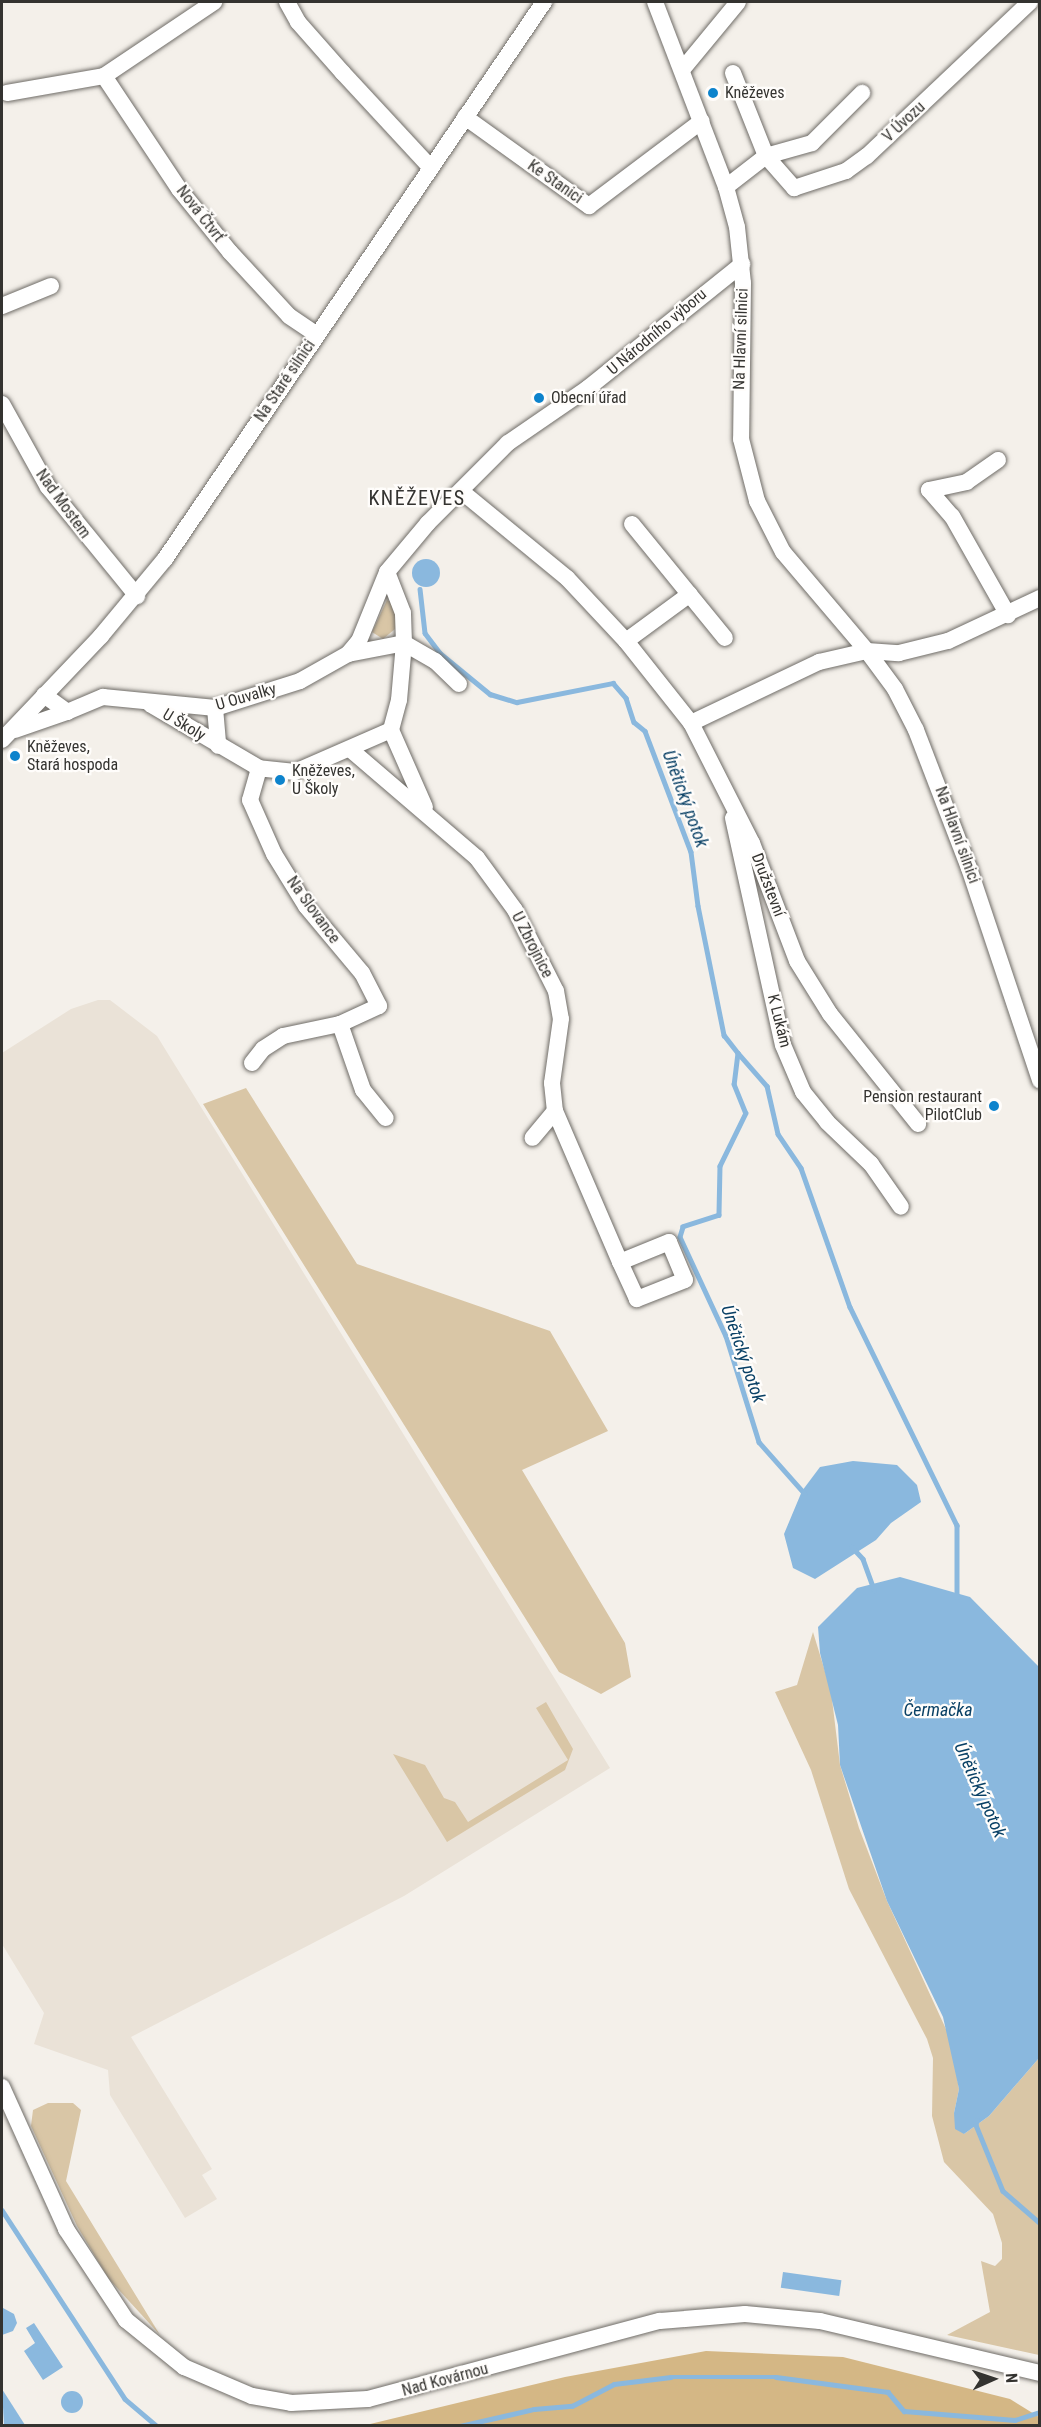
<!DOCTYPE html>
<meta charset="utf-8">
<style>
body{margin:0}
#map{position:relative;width:1041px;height:2427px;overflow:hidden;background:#f4f0ea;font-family:"Roboto Condensed",sans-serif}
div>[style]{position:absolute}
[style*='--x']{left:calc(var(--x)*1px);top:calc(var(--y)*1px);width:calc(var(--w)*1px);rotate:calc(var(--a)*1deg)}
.built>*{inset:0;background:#eae2d7}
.green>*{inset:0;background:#d9c6a6}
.forest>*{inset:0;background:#d4b785}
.water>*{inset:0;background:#8ab8de;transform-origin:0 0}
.round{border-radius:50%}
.stream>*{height:4.5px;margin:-2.25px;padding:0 2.25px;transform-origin:2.25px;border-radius:2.25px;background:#8ab8de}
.roads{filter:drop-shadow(0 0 2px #6f6c67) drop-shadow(0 0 2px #6f6c67)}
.minor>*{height:16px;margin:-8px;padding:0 8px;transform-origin:8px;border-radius:8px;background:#fff}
.dots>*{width:16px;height:16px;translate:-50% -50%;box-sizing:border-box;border:3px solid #fffdfb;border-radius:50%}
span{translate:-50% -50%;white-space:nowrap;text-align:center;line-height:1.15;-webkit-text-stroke:4.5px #fffdfb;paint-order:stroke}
.poi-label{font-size:16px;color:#343330}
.left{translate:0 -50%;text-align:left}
.right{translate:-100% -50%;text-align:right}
.street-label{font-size:16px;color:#343330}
.water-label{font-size:18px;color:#094065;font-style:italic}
.quarter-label{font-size:20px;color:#343330;letter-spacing:1.5px}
.frame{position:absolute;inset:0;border:3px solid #343330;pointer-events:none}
.north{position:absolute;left:963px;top:2349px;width:60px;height:60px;-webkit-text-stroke:4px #fffdfb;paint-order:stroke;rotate:87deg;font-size:16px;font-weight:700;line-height:24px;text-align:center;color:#343330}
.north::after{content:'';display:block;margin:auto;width:21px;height:27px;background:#343330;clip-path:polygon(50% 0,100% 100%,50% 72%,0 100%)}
</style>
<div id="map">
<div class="built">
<div style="clip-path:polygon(98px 1000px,110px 1000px,157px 1036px,610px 1768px,404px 1896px,131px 2037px,212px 2169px,202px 2175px,217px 2199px,185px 2218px,110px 2095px,108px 2070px,34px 2044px,44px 2013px,2px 1944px,2px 1053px,71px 1009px)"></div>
</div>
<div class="green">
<div style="clip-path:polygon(387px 600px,397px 604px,401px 624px,383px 639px,372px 632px)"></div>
<div style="clip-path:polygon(246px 1088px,357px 1264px,550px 1331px,608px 1431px,522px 1470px,625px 1643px,631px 1677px,601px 1694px,559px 1672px,203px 1104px)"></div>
<div style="clip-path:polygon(813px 1632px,831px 1691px,840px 1765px,859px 1828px,887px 1901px,951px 2040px,959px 2089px,954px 2113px,964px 2134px,989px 2116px,1039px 2058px,1039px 2355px,947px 2335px,990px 2312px,981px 2261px,995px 2266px,1002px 2259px,1002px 2243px,993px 2214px,944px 2162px,932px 2116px,933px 2058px,927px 2039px,849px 1889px,811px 1770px,775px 1692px,797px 1685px)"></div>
<div style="clip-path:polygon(546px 1702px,573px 1749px,565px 1770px,447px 1842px,393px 1754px,425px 1765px,444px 1798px,455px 1802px,468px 1822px,568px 1760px,536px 1708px)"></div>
<div style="clip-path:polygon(48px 2103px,73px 2103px,81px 2110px,66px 2181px,160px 2335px,108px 2278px,77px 2226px,31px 2126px,33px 2110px)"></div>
</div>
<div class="forest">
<div style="clip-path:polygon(706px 2351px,843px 2357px,1010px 2399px,1039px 2417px,1039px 2425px,366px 2425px,565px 2377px)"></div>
</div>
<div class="water">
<div class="round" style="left:412px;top:559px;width:28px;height:28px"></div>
<div style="clip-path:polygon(853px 1461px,897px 1465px,917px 1485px,921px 1502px,891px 1523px,876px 1540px,815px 1579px,793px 1568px,784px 1534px,802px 1491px,820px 1467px)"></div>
<div style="clip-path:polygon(900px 1577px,970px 1597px,1039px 1667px,1039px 2058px,989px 2116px,964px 2134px,955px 2129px,954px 2113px,959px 2089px,943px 2017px,887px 1901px,840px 1765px,838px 1725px,820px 1653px,818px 1627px,857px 1588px)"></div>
<div style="left:783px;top:2272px;width:59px;height:16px;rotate:8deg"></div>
<div style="clip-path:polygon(3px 2308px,14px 2314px,17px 2323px,13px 2331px,2px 2335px)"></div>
<div style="clip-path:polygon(34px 2323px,63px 2367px,43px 2380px,24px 2351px,35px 2343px,26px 2328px)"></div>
<div style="clip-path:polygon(2px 2389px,25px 2425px,4px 2425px)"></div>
<div class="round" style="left:61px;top:2391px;width:22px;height:22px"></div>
</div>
<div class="stream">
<div style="--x:420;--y:589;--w:44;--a:83.5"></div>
<div style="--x:425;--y:633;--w:25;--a:53"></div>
<div style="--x:440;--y:653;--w:65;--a:39.4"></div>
<div style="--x:490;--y:694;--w:28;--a:17"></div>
<div style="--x:517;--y:702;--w:98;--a:-11.2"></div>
<div style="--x:613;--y:683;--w:20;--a:49"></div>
<div style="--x:626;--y:698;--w:25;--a:72"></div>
<div style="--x:634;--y:722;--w:14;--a:39"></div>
<div style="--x:645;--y:731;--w:129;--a:69.2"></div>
<div style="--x:691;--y:852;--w:54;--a:82.6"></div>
<div style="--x:698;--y:906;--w:132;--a:78.6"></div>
<div style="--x:724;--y:1035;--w:23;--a:52"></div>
<div style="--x:738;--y:1053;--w:31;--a:97"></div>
<div style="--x:734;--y:1084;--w:31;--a:68"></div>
<div style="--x:746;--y:1113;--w:59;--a:116.1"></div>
<div style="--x:720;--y:1166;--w:49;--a:91.2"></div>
<div style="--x:719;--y:1215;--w:38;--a:162"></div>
<div style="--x:683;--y:1227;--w:10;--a:107"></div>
<div style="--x:680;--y:1237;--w:109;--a:65.1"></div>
<div style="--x:726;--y:1336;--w:111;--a:72.7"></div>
<div style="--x:759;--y:1442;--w:69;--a:48.5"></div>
<div style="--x:738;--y:1053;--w:44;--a:48.7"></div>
<div style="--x:767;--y:1086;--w:49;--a:77.1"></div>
<div style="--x:778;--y:1134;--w:41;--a:55.9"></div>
<div style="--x:801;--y:1168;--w:147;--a:70.6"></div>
<div style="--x:850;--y:1307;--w:243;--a:63.9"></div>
<div style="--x:957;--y:1525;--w:72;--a:90"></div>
<div style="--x:852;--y:1547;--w:16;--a:47"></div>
<div style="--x:863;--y:1559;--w:33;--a:70"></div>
<div style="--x:977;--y:2120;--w:5;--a:101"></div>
<div style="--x:976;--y:2125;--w:71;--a:67.8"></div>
<div style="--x:1003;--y:2191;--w:49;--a:40.9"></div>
<div style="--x:2;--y:2210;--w:225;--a:56.9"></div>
<div style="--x:125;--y:2399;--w:42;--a:40.2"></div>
<div style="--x:460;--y:2426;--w:76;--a:-12.9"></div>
<div style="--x:534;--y:2409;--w:38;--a:-5"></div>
<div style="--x:572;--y:2406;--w:47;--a:-27.6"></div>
<div style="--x:614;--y:2384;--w:57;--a:-7"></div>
<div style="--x:671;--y:2377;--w:105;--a:0"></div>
<div style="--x:776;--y:2377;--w:113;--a:7.6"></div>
<div style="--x:888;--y:2392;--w:25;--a:50"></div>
<div style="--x:904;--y:2411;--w:111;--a:4.6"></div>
<div style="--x:1015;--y:2420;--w:26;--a:-18"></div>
</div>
<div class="roads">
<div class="minor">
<div style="--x:287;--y:2;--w:23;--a:61"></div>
<div style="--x:298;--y:22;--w:68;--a:48.6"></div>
<div style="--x:343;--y:73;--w:129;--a:47.2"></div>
<div style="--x:655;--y:2;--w:198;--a:69"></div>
<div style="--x:726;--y:187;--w:41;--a:74.6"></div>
<div style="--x:737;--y:227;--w:56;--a:83.9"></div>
<div style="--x:743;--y:283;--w:156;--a:90.7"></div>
<div style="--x:741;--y:439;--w:64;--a:75.5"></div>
<div style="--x:757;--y:501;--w:57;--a:63"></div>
<div style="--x:783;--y:552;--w:130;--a:49.7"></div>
<div style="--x:867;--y:651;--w:47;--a:53.6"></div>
<div style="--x:895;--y:689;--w:46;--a:62.9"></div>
<div style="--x:916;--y:730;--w:148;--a:69"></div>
<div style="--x:969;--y:868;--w:224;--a:71.5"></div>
<div style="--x:682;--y:70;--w:88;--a:-50.5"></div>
<div style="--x:733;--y:73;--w:89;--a:68.3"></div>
<div style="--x:766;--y:156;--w:43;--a:48.8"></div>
<div style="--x:794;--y:188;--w:55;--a:-18.1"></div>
<div style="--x:846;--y:171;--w:26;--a:-36"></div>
<div style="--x:867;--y:156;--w:224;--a:-43.4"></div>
<div style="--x:104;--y:76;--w:136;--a:56.4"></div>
<div style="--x:179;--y:189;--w:81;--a:51"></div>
<div style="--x:230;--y:252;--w:87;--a:47.3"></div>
<div style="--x:289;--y:316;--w:32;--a:34"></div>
<div style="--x:7;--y:93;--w:98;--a:-9.9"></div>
<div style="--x:104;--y:76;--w:133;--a:-33.9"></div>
<div style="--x:465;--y:117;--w:153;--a:35.7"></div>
<div style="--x:589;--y:206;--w:141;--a:-37"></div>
<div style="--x:726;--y:187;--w:51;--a:-37.8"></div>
<div style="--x:766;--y:156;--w:48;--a:-15.8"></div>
<div style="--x:812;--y:143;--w:71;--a:-45"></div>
<div style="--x:2;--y:306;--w:53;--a:-22.2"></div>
<div style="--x:2;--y:404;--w:95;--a:61"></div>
<div style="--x:48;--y:487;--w:141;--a:50.8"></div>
<div style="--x:998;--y:460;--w:38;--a:145"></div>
<div style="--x:967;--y:482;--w:39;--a:168"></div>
<div style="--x:929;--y:490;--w:35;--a:49"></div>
<div style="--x:952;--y:516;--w:114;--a:60.5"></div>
<div style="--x:461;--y:491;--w:137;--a:39.4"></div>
<div style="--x:567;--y:578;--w:86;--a:46.9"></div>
<div style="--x:626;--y:641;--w:105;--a:51.6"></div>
<div style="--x:691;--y:723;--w:135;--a:63.1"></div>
<div style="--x:752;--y:843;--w:126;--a:69.1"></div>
<div style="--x:797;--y:961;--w:62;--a:58.1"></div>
<div style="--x:830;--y:1014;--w:141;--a:51.3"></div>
<div style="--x:632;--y:524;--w:147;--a:50.8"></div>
<div style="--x:626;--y:641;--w:79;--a:-36.3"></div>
<div style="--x:348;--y:654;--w:17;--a:-50"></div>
<div style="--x:359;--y:641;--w:74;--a:-67.9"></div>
<div style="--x:459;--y:684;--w:33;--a:-136"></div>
<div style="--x:435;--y:661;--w:36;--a:-150"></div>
<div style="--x:404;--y:643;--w:30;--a:-92"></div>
<div style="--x:403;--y:613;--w:44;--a:-111.3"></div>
<div style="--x:387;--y:572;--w:64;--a:-50.1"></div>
<div style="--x:428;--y:523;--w:113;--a:-45"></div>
<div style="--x:508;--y:443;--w:97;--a:-34.5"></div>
<div style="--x:588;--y:388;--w:198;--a:-38.8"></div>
<div style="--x:44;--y:695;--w:29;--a:36"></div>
<div style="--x:67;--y:712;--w:39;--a:-23"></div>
<div style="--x:103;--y:697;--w:113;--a:5.6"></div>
<div style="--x:215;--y:708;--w:89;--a:-17.6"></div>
<div style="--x:300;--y:681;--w:55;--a:-29.4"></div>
<div style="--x:348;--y:654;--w:57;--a:-11.1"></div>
<div style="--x:404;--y:643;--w:57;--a:95"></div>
<div style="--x:399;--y:700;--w:31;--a:105"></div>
<div style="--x:391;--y:730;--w:105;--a:156.4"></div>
<div style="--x:295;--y:772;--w:36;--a:-174"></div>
<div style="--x:259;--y:768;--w:126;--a:-149.6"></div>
<div style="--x:215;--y:708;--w:38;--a:85"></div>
<div style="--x:691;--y:723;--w:142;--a:-25.5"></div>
<div style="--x:819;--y:662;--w:49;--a:-12.9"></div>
<div style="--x:867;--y:651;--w:32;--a:4"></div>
<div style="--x:899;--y:653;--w:50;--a:-13.8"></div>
<div style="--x:948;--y:641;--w:102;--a:-25.1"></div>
<div style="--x:15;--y:730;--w:55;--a:-19.1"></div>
<div style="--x:391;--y:730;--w:84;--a:66.2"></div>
<div style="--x:2;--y:740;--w:144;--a:-46.4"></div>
<div style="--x:101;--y:636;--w:100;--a:-50.3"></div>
<div style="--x:165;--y:559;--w:674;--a:-55.77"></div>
<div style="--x:351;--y:750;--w:166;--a:40.6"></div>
<div style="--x:477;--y:858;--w:64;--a:53.8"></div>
<div style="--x:515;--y:910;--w:91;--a:63.2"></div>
<div style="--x:556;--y:991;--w:28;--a:80"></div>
<div style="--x:561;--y:1019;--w:65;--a:98"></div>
<div style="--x:552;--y:1083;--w:28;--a:84"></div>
<div style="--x:555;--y:1111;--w:35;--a:130"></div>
<div style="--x:733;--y:818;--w:232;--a:77.6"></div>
<div style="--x:783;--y:1045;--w:51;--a:66.9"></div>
<div style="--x:803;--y:1092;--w:38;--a:51"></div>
<div style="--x:827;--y:1122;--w:61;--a:43.7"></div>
<div style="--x:871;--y:1164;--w:52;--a:55.1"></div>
<div style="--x:340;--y:1024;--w:70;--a:70.8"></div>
<div style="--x:363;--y:1090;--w:36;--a:51"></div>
<div style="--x:252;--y:1063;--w:18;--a:-52"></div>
<div style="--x:263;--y:1049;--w:24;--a:-33"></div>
<div style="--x:283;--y:1036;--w:58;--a:-11.9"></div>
<div style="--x:340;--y:1024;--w:43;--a:-24.8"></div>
<div style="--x:379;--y:1006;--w:37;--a:-117"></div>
<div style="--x:362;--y:973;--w:87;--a:-129.9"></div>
<div style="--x:306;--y:906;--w:61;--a:-121.6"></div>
<div style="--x:274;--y:854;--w:59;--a:-114"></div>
<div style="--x:250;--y:800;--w:33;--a:-74"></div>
<div style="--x:555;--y:1111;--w:164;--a:66.7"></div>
<div style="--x:620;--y:1262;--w:53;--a:-22.2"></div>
<div style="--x:669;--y:1242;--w:41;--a:67.2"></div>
<div style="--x:685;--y:1280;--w:52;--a:158.4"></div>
<div style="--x:637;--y:1299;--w:41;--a:-114.7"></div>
<div style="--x:2;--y:2087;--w:156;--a:65.7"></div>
<div style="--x:66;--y:2229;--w:109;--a:56.6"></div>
<div style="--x:126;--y:2320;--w:75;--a:39"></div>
<div style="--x:184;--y:2367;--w:74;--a:23.1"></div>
<div style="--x:252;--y:2396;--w:40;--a:10"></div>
<div style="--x:291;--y:2403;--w:77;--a:-3"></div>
<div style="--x:368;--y:2399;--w:302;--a:-15"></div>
<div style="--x:660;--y:2321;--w:85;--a:-4.7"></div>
<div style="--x:745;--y:2314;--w:75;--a:5.3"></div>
<div style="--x:820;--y:2321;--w:226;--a:13.3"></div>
</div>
</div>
<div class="dots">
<div style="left:713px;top:93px;background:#0d83cc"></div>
<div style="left:539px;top:398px;background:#0d83cc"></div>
<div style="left:15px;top:756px;background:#0d83cc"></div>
<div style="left:280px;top:780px;background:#0d83cc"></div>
<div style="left:994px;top:1106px;background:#0d83cc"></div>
</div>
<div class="poi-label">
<span class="left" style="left:725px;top:93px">Kněževes</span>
<span class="left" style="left:551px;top:398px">Obecní úřad</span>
<span class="left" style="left:27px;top:756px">Kněževes,<br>Stará hospoda</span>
<span class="left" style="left:292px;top:780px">Kněževes,<br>U Školy</span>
<span class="right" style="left:982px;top:1106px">Pension restaurant<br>PilotClub</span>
</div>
<div class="street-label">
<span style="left:904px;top:122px;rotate:-43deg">V Úvozu</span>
<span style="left:555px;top:182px;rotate:35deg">Ke Stanici</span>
<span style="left:200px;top:214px;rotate:52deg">Nová Čtvrť</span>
<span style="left:657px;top:332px;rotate:-40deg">U Národního výboru</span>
<span style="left:741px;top:339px;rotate:-88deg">Na Hlavní silnici</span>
<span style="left:285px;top:381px;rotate:-56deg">Na Staré silnici</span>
<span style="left:63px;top:504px;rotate:54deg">Nad Mostem</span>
<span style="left:246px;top:697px;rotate:-16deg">U Ouvalky</span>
<span style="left:184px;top:725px;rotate:31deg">U Školy</span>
<span style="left:957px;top:835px;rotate:70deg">Na Hlavní silnici</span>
<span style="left:768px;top:885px;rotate:69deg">Družstevní</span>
<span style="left:313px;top:910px;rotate:54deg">Na Slovance</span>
<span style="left:532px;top:945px;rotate:63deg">U Zbrojnice</span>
<span style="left:779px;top:1021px;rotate:76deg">K Lukám</span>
<span style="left:445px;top:2380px;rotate:-15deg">Nad Kovárnou</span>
</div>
<div class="water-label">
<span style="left:685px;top:799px;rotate:70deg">Únětický potok</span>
<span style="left:743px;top:1354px;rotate:71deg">Únětický potok</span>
<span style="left:938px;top:1710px">Čermačka</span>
<span style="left:980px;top:1790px;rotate:66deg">Únětický potok</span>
</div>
<div class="quarter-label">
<span style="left:417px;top:498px">KNĚŽEVES</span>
</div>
<div class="frame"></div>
<div class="north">N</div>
</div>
